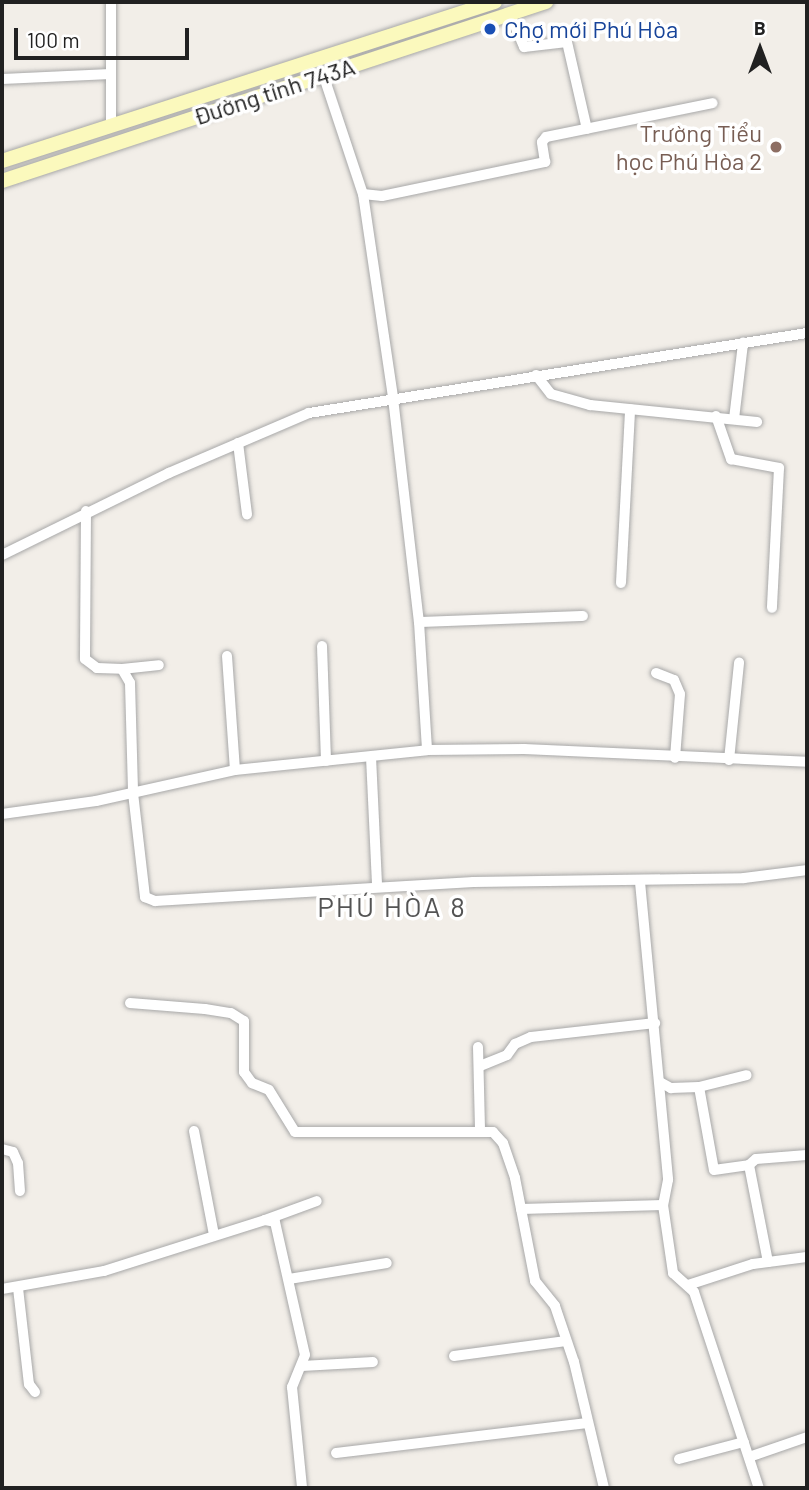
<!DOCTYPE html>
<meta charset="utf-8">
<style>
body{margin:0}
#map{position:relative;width:809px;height:1490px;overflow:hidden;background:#f2eee8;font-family:Barlow,sans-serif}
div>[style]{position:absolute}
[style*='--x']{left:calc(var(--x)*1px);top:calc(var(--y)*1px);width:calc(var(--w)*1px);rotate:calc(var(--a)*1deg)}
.roads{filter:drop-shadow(0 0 2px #a8a8a8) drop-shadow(0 0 2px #a8a8a8)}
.street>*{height:10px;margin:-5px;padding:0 5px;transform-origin:5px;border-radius:5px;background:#fff}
.secondary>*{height:14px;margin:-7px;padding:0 7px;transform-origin:7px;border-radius:7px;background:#fbf9bd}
.dots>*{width:19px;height:19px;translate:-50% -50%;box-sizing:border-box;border:4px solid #fff;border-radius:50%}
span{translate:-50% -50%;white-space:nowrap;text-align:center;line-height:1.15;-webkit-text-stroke:7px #fff;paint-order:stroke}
.transit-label{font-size:24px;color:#164399}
.left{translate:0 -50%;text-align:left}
.street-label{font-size:24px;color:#212121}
.education-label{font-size:24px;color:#785e54}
.right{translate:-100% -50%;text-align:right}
.quarter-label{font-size:28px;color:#545454;letter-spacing:2px}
.frame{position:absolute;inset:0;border:4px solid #212121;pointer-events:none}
.north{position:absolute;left:725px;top:14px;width:70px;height:70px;-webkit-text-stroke:5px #fff;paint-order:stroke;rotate:0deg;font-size:19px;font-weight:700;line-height:28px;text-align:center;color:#212121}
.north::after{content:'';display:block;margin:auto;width:24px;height:32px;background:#212121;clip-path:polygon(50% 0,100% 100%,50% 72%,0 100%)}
.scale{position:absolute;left:14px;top:28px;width:175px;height:32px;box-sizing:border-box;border:4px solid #212121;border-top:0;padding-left:9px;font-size:21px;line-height:24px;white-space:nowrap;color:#212121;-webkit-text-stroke:5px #fff;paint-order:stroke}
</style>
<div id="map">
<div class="roads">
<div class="street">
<div style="--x:111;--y:2;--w:123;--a:90"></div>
<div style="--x:510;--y:14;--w:36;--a:67"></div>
<div style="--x:524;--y:47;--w:43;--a:-6.6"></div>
<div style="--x:567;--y:42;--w:89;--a:77.1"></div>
<div style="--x:323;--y:74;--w:126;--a:71.6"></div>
<div style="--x:363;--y:194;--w:206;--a:81.6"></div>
<div style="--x:393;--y:398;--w:226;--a:83.4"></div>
<div style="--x:419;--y:622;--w:128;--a:86.4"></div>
<div style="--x:2;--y:79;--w:109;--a:-2.6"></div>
<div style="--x:363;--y:194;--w:19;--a:6"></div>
<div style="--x:382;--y:196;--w:167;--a:-11.8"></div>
<div style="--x:545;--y:162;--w:20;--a:-99"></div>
<div style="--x:542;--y:142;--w:6;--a:-51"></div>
<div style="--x:546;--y:137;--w:170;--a:-11.5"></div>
<div style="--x:536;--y:375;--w:24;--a:52"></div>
<div style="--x:551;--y:394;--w:41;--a:15.8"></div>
<div style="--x:590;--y:405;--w:168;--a:5.8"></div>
<div style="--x:716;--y:416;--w:46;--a:70.8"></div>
<div style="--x:731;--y:459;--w:49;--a:10.6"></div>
<div style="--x:779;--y:468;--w:140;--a:92.9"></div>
<div style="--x:734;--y:419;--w:77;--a:-83.2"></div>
<div style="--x:238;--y:443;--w:72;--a:82.8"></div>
<div style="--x:86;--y:511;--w:148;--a:90.4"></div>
<div style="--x:85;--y:659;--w:15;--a:37"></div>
<div style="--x:97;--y:668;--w:25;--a:2"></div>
<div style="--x:122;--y:669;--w:16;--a:60"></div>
<div style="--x:130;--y:683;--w:110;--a:88.4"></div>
<div style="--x:133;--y:793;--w:105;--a:83.4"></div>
<div style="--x:145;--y:897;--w:11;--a:22"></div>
<div style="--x:155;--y:901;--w:319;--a:-3.4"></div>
<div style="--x:473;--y:882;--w:271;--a:-0.8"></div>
<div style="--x:744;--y:878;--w:64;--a:-7.2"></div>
<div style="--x:2;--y:555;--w:186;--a:-26.2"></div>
<div style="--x:169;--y:473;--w:152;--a:-23.2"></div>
<div style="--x:309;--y:413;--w:504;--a:-9.13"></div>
<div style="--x:621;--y:583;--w:174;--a:-87"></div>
<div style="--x:419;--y:622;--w:164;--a:-2.1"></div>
<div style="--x:322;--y:646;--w:115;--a:88"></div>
<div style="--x:227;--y:656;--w:114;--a:86"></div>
<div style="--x:122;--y:669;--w:37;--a:-6"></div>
<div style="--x:656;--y:673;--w:19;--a:21"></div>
<div style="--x:674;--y:680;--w:15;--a:67"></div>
<div style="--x:680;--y:694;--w:64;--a:94.5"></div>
<div style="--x:371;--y:757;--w:129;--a:87.3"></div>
<div style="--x:729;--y:760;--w:98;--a:-84.1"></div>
<div style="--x:2;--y:814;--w:95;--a:-7.9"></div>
<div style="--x:96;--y:801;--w:142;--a:-12.6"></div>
<div style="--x:235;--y:770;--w:193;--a:-5.9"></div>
<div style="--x:427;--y:750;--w:97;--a:-0.6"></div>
<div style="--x:524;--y:749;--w:283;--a:2.6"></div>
<div style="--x:640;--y:882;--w:299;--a:84.6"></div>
<div style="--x:668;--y:1180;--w:25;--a:101"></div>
<div style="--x:130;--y:1003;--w:75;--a:4.6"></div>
<div style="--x:205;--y:1009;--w:26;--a:9"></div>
<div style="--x:231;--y:1013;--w:15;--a:32"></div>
<div style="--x:244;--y:1021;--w:51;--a:90"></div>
<div style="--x:244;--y:1072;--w:14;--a:54"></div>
<div style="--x:252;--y:1083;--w:18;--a:22"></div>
<div style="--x:269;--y:1090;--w:49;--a:58.2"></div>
<div style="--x:295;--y:1132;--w:198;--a:0"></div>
<div style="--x:493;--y:1132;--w:15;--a:48"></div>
<div style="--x:503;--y:1143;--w:37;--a:71"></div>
<div style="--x:515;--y:1178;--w:105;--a:79"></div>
<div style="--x:535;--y:1281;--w:32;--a:51"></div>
<div style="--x:555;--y:1306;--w:59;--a:71.3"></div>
<div style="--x:574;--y:1362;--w:130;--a:76.6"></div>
<div style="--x:478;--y:1047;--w:83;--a:88.6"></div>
<div style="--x:480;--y:1066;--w:29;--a:-22"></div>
<div style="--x:507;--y:1055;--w:14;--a:-54"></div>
<div style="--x:515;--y:1044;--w:17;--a:-24"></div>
<div style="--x:531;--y:1037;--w:125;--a:-6.4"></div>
<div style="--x:660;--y:1082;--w:13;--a:29"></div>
<div style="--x:671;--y:1088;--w:28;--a:-2"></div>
<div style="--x:699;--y:1087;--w:49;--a:-14"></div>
<div style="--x:699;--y:1087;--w:84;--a:79.8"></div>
<div style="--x:714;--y:1170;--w:35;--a:-8"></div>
<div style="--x:194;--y:1131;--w:106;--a:79.1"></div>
<div style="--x:2;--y:1149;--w:11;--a:15"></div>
<div style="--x:13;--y:1152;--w:12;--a:66"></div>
<div style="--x:18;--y:1163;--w:28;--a:86"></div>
<div style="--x:521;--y:1209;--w:142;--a:-1.6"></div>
<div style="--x:663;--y:1205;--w:69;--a:81.6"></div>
<div style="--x:673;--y:1273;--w:28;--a:42"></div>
<div style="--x:694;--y:1292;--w:206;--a:71.7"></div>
<div style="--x:265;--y:1220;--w:55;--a:-20.1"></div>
<div style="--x:768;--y:1262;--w:99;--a:-101.1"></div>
<div style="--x:749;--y:1165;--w:9;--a:-41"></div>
<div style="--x:756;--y:1159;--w:51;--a:-4.5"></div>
<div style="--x:289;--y:1279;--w:99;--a:-9.3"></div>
<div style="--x:688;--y:1285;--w:68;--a:-17.9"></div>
<div style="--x:753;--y:1264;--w:54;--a:-7.4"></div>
<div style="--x:18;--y:1288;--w:97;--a:83.5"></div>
<div style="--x:29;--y:1384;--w:10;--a:53"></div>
<div style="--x:2;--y:1289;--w:104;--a:-10"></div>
<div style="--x:104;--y:1271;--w:169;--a:-17.6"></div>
<div style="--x:265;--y:1220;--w:10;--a:11"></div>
<div style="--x:275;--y:1222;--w:136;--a:77.3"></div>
<div style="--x:305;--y:1355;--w:35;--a:112"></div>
<div style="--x:292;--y:1387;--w:101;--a:84.3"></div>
<div style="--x:454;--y:1356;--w:113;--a:-7.6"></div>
<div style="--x:302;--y:1366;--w:71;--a:-3.2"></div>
<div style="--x:336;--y:1453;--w:253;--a:-6.8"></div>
<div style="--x:749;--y:1457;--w:61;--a:-19"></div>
<div style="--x:679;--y:1459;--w:67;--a:-14.7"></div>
</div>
<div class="secondary">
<div style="--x:2;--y:161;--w:518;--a:-17.88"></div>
<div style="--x:2;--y:181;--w:573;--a:-18.21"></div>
</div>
</div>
<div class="dots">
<div style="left:490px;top:29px;background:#1a4fb4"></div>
<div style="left:776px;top:147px;background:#8d6e63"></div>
</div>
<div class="transit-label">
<span class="left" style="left:504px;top:29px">Chợ mới Phú Hòa</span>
</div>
<div class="street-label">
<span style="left:274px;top:91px;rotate:-18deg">Đường tỉnh 743A</span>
</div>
<div class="education-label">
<span class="right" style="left:762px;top:147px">Trường Tiểu<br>học Phú Hòa 2</span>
</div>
<div class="quarter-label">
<span style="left:392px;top:906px">PHÚ HÒA 8</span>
</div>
<div class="frame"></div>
<div class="north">B</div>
<div class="scale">100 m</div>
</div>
